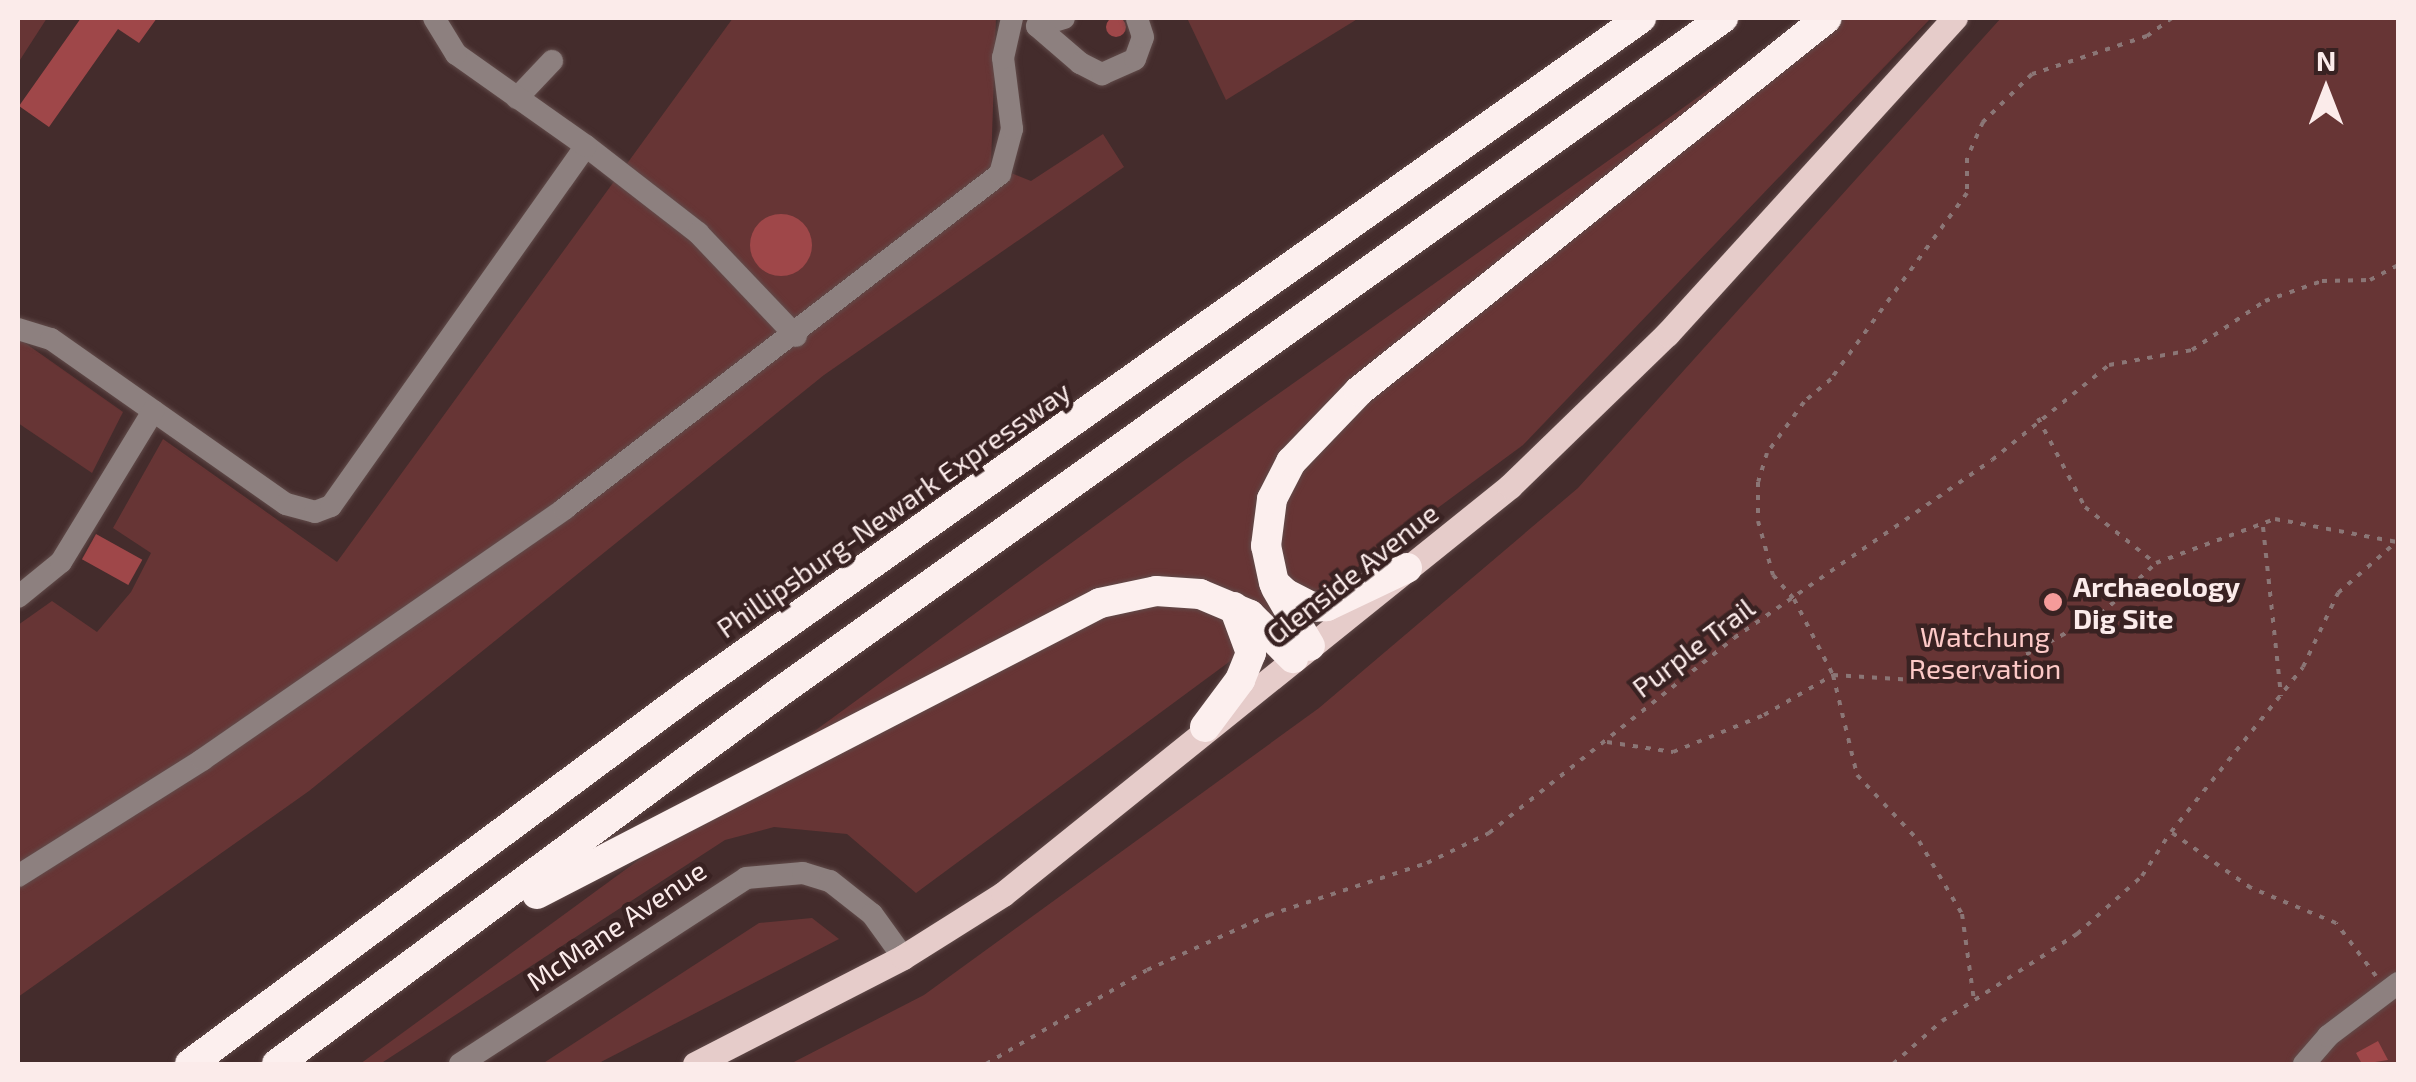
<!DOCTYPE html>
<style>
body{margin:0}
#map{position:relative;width:2416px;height:1082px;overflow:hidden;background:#442c2c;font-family:"Exo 2",sans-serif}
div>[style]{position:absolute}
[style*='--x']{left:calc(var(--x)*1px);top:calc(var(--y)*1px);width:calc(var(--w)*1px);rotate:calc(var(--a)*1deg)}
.green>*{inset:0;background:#673535}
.building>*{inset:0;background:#9f4749;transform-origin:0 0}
.round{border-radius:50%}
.path>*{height:4px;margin-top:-2px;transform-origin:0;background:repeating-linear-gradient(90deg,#8b7676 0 5px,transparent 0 13px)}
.roads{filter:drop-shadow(0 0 2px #614b4a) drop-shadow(0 0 2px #614b4a)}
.minor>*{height:22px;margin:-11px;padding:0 11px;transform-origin:11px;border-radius:11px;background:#8d807f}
.major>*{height:25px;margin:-12.5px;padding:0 12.5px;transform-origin:12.5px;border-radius:12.5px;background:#e6ccca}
.highway>*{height:30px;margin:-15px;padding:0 15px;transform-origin:15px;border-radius:15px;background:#fcefee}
.dots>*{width:28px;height:28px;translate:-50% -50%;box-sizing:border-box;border:5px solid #392222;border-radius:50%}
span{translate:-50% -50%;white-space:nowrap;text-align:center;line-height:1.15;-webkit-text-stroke:9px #392222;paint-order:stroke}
.street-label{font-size:28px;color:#fbebea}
.poi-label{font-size:28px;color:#fbebea;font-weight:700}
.left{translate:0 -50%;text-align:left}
.park-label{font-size:28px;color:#fdc9c7}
.frame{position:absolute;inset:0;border:20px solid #fbebea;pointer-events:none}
.north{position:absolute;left:2276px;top:40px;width:100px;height:100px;-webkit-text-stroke:8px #392222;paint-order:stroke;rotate:0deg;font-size:28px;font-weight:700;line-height:40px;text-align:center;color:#fbebea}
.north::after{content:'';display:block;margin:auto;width:35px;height:45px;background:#fbebea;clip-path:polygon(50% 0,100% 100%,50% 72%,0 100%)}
</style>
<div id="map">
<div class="green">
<div style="clip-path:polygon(18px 18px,47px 18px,18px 63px)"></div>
<div style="clip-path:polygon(733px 18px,996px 18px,991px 165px,1031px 181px,1103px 134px,1124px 167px,824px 375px,309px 791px,18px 997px,18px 625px,52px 601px,97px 632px,131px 592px,151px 553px,113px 528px,163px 439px,337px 562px)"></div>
<div style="clip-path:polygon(1187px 18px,1359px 18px,1226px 100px)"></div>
<div style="clip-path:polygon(1810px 18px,1931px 18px,1523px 445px,916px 893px,847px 834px,774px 827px,725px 840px,380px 1064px,360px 1064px,1182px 462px)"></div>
<div style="clip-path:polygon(2001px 18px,2398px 18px,2398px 1064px,790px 1064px,924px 995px,1319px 708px,1578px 488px)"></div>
<div style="clip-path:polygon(18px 338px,123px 412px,92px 473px,18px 423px)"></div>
<div style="clip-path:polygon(812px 918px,839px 939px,597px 1064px,542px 1064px,759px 923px)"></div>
</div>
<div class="building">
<div class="round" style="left:1106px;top:17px;width:20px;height:20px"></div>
<div style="clip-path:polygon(81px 18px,157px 18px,139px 43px,118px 29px,49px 127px,19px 106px)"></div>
<div class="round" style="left:750px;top:214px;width:62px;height:62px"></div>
<div style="left:96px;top:534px;width:53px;height:29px;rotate:29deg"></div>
<div style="clip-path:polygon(2378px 1041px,2388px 1060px,2362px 1064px,2356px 1053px)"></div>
</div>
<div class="path">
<div style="--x:2172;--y:18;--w:31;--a:144"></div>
<div style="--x:2147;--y:36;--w:121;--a:161.7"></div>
<div style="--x:2032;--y:74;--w:69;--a:135.6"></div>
<div style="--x:1983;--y:122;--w:39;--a:114"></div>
<div style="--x:1967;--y:158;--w:35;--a:90"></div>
<div style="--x:1967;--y:193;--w:230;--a:126.2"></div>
<div style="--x:1831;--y:379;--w:35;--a:140"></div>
<div style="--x:1804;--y:402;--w:63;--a:126"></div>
<div style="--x:1767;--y:453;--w:30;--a:107"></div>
<div style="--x:1758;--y:482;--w:39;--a:90"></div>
<div style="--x:1758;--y:521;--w:56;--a:74.5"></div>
<div style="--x:1773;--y:575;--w:32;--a:49"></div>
<div style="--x:1794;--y:599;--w:85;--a:62.8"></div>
<div style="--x:1833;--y:675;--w:81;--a:3.5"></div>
<div style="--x:1914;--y:680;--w:78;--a:-5.1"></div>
<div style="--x:1992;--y:673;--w:124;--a:-28.4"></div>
<div style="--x:2101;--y:614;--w:75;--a:-42.8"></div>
<div style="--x:2156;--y:563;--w:127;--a:-20.3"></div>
<div style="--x:2275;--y:519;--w:124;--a:10.7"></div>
<div style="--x:2038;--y:418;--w:101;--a:62.2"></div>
<div style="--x:2085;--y:507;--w:90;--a:38.7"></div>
<div style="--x:2263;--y:527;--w:170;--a:83.9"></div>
<div style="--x:1607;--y:742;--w:67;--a:8.6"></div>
<div style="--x:1673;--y:752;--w:98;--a:-22.1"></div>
<div style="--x:1764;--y:715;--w:80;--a:-30.1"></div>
<div style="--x:1833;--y:675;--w:103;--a:76.5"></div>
<div style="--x:1857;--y:775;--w:91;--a:46.8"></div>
<div style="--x:1919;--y:841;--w:85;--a:59.5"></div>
<div style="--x:1962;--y:914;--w:87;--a:82.1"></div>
<div style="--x:2376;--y:976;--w:66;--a:-127"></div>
<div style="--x:2336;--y:923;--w:92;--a:-157.6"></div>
<div style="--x:2251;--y:888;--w:98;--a:-145"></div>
<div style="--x:2171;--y:832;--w:211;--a:-51.3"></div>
<div style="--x:2303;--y:667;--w:82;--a:-64.7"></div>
<div style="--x:2338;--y:593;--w:74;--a:-41.2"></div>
<div style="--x:986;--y:1064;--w:186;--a:-30.3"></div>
<div style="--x:1147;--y:970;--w:134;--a:-24.3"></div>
<div style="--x:1269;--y:915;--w:166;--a:-18.2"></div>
<div style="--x:1427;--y:863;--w:69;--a:-25.8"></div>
<div style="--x:1489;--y:833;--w:313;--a:-38.5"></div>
<div style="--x:1734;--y:638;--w:313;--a:-34.6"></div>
<div style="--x:1992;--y:460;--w:151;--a:-39.1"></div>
<div style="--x:2109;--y:365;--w:84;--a:-10.2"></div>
<div style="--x:2192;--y:350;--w:88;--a:-33.9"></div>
<div style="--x:2265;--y:301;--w:60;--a:-19.3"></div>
<div style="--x:2322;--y:281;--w:48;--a:-1.2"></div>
<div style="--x:2370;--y:280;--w:32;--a:-28"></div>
<div style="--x:1893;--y:1064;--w:65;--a:-41.3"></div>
<div style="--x:1942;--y:1021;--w:161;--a:-32.8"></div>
<div style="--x:2077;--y:934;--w:87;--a:-41.7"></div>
<div style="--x:2142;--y:876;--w:51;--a:-56.9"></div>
</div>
<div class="roads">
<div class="minor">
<div style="--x:1064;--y:18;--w:28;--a:163"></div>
<div style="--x:1037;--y:26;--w:57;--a:40.7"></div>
<div style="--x:1080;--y:63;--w:25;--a:27"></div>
<div style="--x:1102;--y:74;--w:36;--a:-24"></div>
<div style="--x:1135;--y:59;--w:23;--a:-70"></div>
<div style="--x:1143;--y:37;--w:20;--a:-108"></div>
<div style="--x:517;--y:98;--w:51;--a:-46.6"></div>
<div style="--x:586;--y:146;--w:142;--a:37.8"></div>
<div style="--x:698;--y:233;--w:142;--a:46.4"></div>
<div style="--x:18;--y:329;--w:34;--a:17"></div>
<div style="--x:51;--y:339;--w:287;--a:35.1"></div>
<div style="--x:286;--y:504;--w:30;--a:15"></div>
<div style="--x:315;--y:512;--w:17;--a:-21"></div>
<div style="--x:331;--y:506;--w:441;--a:-54.7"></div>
<div style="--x:586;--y:146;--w:159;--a:-144.7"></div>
<div style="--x:456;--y:54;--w:42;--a:-121.4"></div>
<div style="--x:18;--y:597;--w:55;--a:-39.1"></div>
<div style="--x:61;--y:562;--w:177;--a:-58.6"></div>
<div style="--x:18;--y:876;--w:218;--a:-32.2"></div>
<div style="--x:202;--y:760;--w:441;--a:-34.7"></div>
<div style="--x:564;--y:509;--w:550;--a:-37.54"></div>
<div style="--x:1000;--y:174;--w:47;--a:-75.1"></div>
<div style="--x:1012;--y:129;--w:72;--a:-97.2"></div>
<div style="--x:1003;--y:58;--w:41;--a:-77.3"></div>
<div style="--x:460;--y:1064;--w:341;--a:-33"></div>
<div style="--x:746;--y:878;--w:57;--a:-5"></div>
<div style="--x:803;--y:873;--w:28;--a:17"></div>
<div style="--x:830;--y:881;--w:53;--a:38.2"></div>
<div style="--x:872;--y:914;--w:53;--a:54.2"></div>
<div style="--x:2304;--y:1064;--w:37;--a:-49"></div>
<div style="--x:2328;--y:1036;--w:88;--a:-37.1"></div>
</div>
<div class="major">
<div style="--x:695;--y:1064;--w:234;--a:-27.2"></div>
<div style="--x:903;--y:957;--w:118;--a:-32.2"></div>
<div style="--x:1003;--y:894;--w:651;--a:-38.82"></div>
<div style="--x:1510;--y:486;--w:219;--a:-44.1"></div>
<div style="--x:1667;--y:334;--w:428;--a:-47.7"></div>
</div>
<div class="highway">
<div style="--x:1407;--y:568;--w:89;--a:154.6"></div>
<div style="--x:1327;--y:606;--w:15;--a:176"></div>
<div style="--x:1312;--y:607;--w:29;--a:-153"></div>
<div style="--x:1286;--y:594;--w:16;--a:-137"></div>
<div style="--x:1274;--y:583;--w:38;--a:-102"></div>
<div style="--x:1266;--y:546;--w:47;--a:-82.7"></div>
<div style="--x:1272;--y:499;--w:42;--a:-62.8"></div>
<div style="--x:1291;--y:462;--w:98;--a:-46.2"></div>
<div style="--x:1359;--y:391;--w:598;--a:-38.56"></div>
<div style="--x:1276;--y:588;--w:67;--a:59.6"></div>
<div style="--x:1205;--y:727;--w:59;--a:-53.3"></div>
<div style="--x:1240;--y:680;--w:29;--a:-68"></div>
<div style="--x:1251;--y:653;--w:49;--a:-110.3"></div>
<div style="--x:537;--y:894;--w:634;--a:-27.33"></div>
<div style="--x:1100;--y:603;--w:57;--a:-12.1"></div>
<div style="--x:1156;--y:591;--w:44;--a:3.9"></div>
<div style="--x:1200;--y:594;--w:54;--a:22.8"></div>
<div style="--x:1250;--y:615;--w:61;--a:45"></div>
<div style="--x:190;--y:1064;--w:624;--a:-36.59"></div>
<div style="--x:691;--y:692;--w:1165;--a:-35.35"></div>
<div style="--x:277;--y:1064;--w:622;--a:-36.5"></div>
<div style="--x:777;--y:694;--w:1163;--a:-35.55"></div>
</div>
</div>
<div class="dots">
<div style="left:2053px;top:602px;background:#f59b9a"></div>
</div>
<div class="street-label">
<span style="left:893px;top:509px;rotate:-35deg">Phillipsburg-Newark Expressway</span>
<span style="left:1352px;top:573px;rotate:-38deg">Glenside Avenue</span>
<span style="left:1693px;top:647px;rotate:-37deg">Purple Trail</span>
<span style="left:616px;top:925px;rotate:-34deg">McMane Avenue</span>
</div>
<div class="poi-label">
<span class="left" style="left:2073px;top:602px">Archaeology<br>Dig Site</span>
</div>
<div class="park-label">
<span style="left:1985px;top:652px">Watchung<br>Reservation</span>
</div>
<div class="frame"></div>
<div class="north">N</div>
</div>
